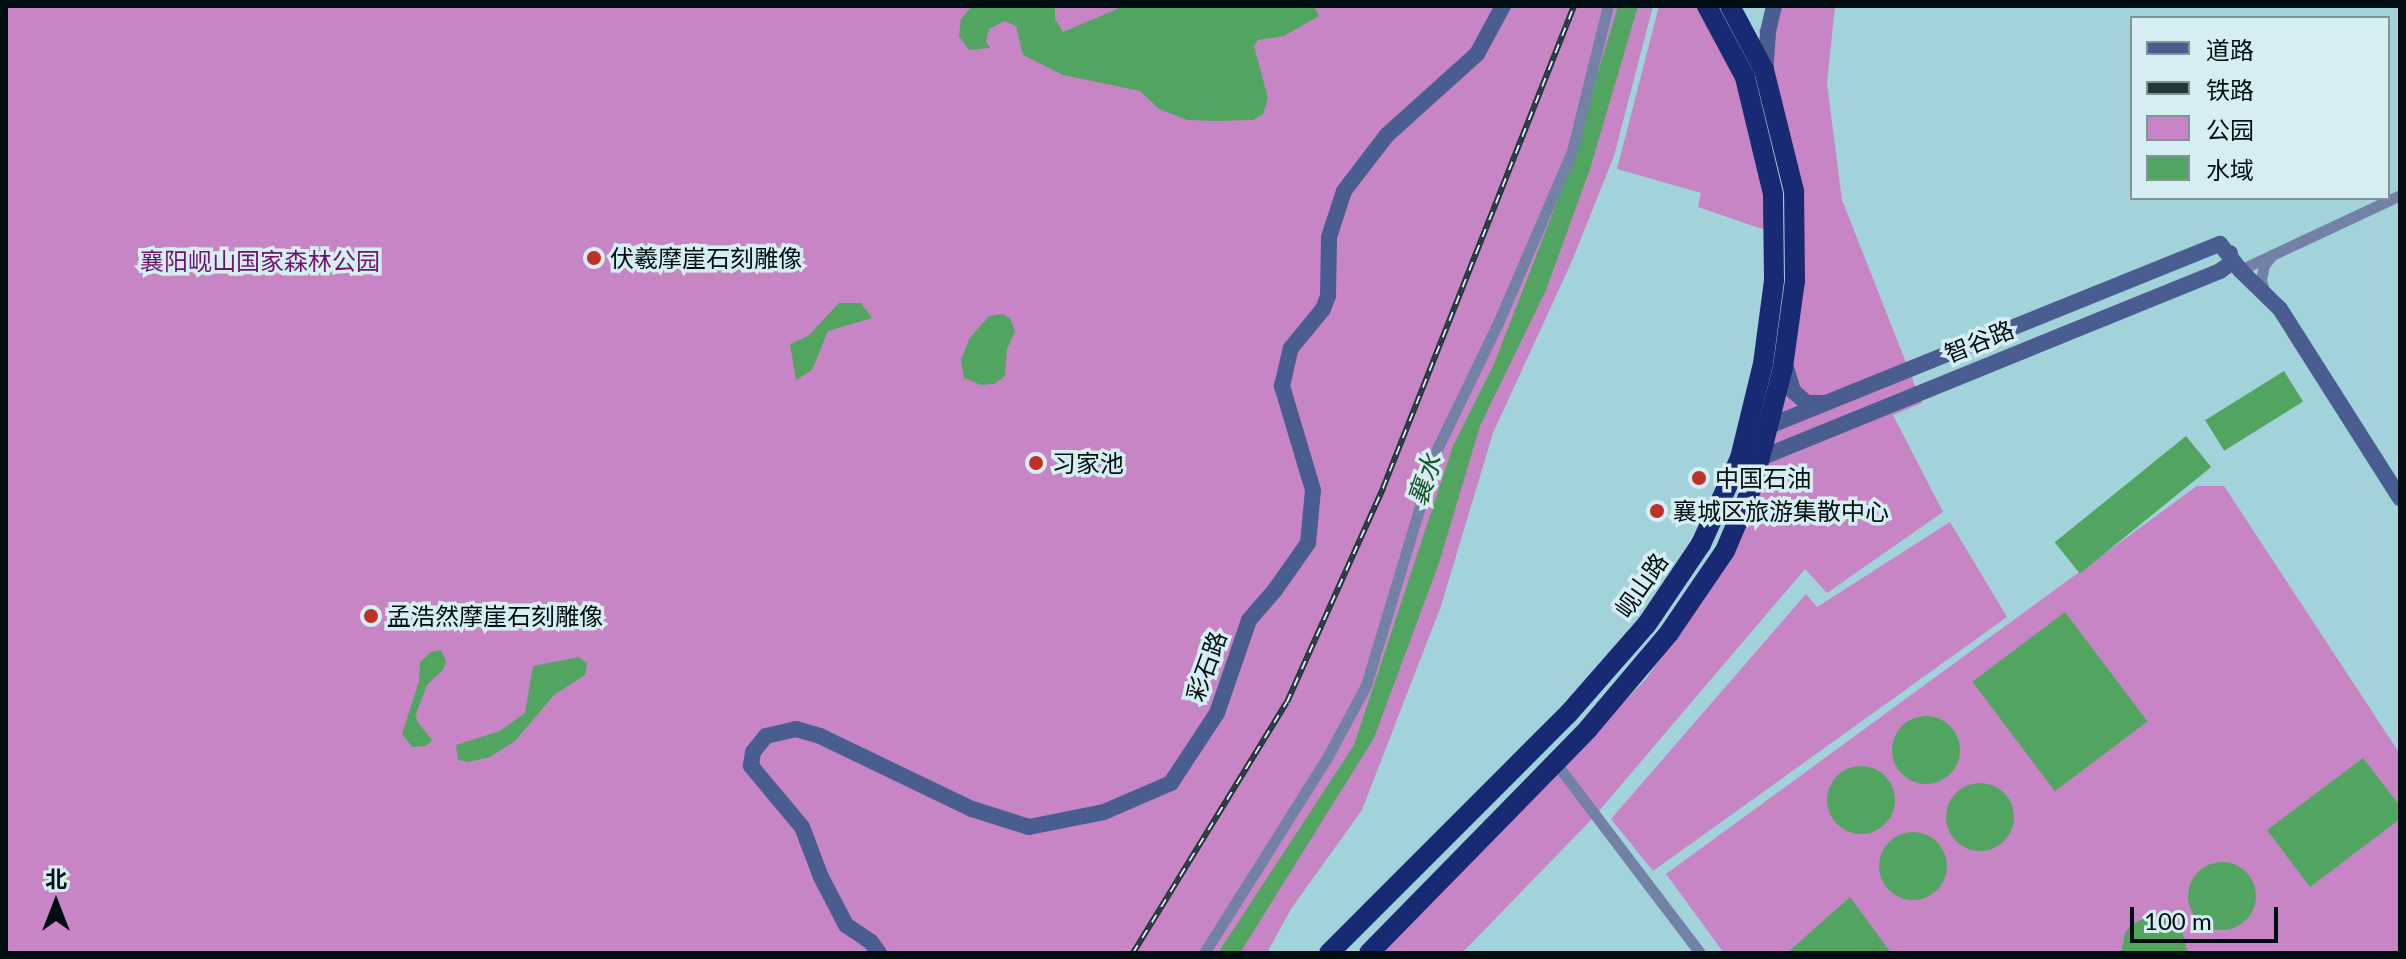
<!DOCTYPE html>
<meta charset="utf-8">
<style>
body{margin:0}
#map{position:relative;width:2406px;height:959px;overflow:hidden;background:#a2d3da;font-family:Lato,"Noto Sans SC",sans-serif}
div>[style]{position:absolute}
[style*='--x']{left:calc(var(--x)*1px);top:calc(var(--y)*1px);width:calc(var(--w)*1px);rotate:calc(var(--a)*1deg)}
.green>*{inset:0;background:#c885c5}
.water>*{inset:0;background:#52a561;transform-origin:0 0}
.round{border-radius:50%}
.street>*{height:11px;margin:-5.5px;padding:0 5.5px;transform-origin:5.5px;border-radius:5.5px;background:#7281a5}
.secondary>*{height:16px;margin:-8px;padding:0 8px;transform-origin:8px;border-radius:8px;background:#4a5d91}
.highway>*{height:20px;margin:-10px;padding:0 10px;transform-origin:10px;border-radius:10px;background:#182a74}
.rail>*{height:6px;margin-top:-3px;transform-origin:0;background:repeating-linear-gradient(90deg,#d6eef2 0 9px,#21373a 0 18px);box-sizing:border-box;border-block:2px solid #21373a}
.dots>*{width:22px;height:22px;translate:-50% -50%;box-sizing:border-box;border:4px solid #d6eef2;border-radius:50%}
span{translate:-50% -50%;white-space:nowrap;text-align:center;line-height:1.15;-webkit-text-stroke:7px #d6eef2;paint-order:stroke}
.poi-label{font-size:24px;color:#000e11}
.left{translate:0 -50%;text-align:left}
.park-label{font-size:24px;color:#6e146e}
.street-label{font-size:24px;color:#000e11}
.water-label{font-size:26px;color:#165225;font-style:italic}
.frame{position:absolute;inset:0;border:8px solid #000e11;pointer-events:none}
.legend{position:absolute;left:2130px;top:16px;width:260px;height:184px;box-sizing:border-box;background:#d6eef2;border:2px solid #809498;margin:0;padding:10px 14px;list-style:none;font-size:24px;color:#000e11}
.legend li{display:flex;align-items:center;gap:16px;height:40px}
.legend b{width:40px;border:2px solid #809498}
.north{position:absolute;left:16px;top:863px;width:80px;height:80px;-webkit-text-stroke:6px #d6eef2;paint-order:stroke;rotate:0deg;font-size:22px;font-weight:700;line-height:32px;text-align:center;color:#000e11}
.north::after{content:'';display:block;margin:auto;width:28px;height:36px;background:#000e11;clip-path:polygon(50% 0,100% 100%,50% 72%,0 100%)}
.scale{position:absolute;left:2130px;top:907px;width:148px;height:36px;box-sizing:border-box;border:4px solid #000e11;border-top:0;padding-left:10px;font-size:24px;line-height:28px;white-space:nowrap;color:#000e11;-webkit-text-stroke:6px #d6eef2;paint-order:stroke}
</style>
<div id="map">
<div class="green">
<div style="clip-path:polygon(6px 6px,1653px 6px,1614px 156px,1572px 261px,1493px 433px,1441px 606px,1362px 810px,1291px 909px,1267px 953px,6px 953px)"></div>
<div style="clip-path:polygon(1659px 6px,1700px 6px,1741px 80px,1766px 197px,1765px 230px,1698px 207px,1701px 193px,1617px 169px)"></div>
<div style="clip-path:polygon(1778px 6px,1835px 6px,1827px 83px,1842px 200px,1922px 403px,1893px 415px,1943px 512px,1827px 593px,1805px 569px,1593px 818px,1462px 953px,1381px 953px,1646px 679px,1735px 553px,1786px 397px,1805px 275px,1801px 194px,1759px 30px)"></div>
<div style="clip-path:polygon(2197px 486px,2224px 486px,2400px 754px,2400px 953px,1724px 953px,1666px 874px)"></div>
<div style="clip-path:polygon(1950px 522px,2007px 617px,1653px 871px,1611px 819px,1806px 594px,1817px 607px)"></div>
</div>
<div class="water">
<div style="clip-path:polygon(972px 6px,1055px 6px,1055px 19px,1063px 32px,1124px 6px,1314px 6px,1319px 16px,1284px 36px,1258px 40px,1254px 46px,1268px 98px,1263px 114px,1253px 120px,1216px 121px,1187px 120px,1159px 109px,1140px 91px,1063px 75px,1023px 55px,1016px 26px,1005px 21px,989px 29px,986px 42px,990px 48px,969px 50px,959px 36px,961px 19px)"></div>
<div style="clip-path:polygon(1618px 6px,1638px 6px,1590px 169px,1546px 290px,1480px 426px,1439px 563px,1374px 738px,1240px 953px,1218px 953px,1354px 745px,1453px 446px,1494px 364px,1566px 179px)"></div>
<div style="clip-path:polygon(839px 303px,861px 303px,872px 318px,828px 331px,812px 370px,796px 380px,790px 344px,808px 336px)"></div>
<div style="clip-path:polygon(1002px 314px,1010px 318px,1015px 331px,1007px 349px,1005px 376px,994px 384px,981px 385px,964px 378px,961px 360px,969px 339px,989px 316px)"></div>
<div style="left:2284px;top:371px;width:36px;height:93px;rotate:58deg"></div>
<div style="left:2186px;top:436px;width:40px;height:169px;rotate:51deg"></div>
<div style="left:2065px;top:612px;width:137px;height:116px;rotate:53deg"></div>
<div style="clip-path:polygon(441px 650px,446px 661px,443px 670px,427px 685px,416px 714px,417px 721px,432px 740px,426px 746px,412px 747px,402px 734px,419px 681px,420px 662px,431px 652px)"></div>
<div style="clip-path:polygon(579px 657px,587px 663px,585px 675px,554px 695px,515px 741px,490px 757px,469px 762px,458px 760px,456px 745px,500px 731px,525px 713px,533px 666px)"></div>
<div class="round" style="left:1892px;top:716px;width:68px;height:68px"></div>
<div style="clip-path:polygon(2363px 758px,2400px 806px,2400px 819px,2310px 887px,2267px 830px)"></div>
<div class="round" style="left:1827px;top:766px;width:68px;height:68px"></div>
<div class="round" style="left:1946px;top:783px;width:68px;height:68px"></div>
<div class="round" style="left:1879px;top:832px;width:68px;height:68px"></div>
<div class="round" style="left:2188px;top:862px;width:68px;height:68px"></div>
<div style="clip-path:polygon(1850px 897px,1891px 953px,1787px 953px)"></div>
<div style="clip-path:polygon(2152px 915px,2173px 920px,2181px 928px,2188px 953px,2121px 953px,2125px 933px,2132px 924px)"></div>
</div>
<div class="street">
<div style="--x:2240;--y:270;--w:177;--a:-25.1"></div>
<div style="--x:2265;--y:294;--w:15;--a:-106"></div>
<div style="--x:2261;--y:280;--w:15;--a:-79"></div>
<div style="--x:2264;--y:265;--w:13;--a:-51"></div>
<div style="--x:1555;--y:762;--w:240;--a:52.8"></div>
<div style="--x:1204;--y:953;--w:233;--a:-57.8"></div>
<div style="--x:1328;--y:756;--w:81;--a:-61.8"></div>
<div style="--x:1366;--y:685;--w:249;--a:-73.2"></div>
<div style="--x:1438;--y:447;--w:138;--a:-64.2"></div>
<div style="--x:1498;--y:323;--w:187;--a:-66.7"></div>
<div style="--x:1572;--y:151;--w:149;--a:-76.1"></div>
</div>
<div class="secondary">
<div style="--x:1765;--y:74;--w:42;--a:-85.9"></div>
<div style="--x:1768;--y:32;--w:27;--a:-77"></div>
<div style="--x:1784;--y:361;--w:31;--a:73"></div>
<div style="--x:1793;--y:391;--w:18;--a:41"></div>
<div style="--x:1807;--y:403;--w:15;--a:0"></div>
<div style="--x:1759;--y:430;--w:497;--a:-22"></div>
<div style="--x:2220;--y:244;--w:33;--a:52"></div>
<div style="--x:2240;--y:270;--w:56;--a:44.3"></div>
<div style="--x:2280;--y:309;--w:224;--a:57.6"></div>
<div style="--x:1753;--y:461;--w:504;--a:-22.14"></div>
<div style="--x:2220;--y:271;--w:14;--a:-36"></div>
<div style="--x:2231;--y:263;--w:10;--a:-96"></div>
<div style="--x:879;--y:953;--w:14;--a:-126"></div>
<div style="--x:871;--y:942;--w:30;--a:-146"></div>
<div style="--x:846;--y:925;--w:54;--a:-117.5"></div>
<div style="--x:821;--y:877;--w:53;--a:-110.8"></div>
<div style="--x:802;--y:827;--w:80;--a:-129.9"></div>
<div style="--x:751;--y:766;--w:14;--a:-82"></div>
<div style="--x:753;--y:752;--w:21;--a:-51"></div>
<div style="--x:766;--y:736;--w:31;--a:-13"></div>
<div style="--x:796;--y:729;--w:25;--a:16"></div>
<div style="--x:820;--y:736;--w:169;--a:25.7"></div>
<div style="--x:972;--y:809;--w:60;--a:17.5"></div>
<div style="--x:1029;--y:827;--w:76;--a:-11.3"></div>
<div style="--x:1104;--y:812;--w:73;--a:-23.4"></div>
<div style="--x:1171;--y:783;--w:84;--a:-56.7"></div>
<div style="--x:1217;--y:713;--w:98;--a:-71"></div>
<div style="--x:1249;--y:620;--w:40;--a:-49"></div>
<div style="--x:1275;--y:590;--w:57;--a:-54.9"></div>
<div style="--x:1308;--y:543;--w:53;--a:-84.6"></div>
<div style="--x:1313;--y:490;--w:109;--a:-106.6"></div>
<div style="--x:1282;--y:386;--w:39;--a:-77"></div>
<div style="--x:1291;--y:348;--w:50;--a:-50.6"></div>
<div style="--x:1323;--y:309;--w:14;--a:-69"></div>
<div style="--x:1328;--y:296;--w:59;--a:-89"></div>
<div style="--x:1329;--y:237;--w:48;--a:-71.9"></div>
<div style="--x:1344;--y:191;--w:71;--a:-52.5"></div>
<div style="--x:1387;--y:135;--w:121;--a:-42"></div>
<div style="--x:1477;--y:54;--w:55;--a:-61.6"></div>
</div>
<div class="highway">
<div style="--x:1329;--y:953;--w:339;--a:-45"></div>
<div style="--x:1569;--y:713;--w:118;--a:-48.8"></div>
<div style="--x:1647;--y:624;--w:97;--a:-56"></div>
<div style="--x:1701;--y:544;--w:94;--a:-65.6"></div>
<div style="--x:1740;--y:458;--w:97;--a:-76.3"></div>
<div style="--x:1763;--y:364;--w:85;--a:-82.5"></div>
<div style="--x:1774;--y:280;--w:86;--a:-90.7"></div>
<div style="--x:1773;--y:194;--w:120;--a:-103.5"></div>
<div style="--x:1745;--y:77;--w:81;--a:-118.2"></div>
<div style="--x:1369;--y:953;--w:313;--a:-45.6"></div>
<div style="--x:1588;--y:729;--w:126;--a:-49.8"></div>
<div style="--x:1669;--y:633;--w:99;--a:-55.7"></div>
<div style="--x:1725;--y:551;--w:72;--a:-67"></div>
<div style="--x:1753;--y:485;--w:122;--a:-75.7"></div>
<div style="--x:1783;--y:367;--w:87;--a:-82.1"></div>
<div style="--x:1795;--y:281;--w:90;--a:-90.6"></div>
<div style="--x:1794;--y:191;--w:125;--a:-103.9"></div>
<div style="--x:1764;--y:70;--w:72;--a:-118"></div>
</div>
<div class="rail">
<div style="--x:1133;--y:953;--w:294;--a:-58.5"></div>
<div style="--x:1287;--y:702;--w:235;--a:-65.8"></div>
<div style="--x:1383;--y:488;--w:518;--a:-68.38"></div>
</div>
<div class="dots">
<div style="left:594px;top:258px;background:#be3028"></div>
<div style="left:1036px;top:463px;background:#be3028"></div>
<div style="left:1699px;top:478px;background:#be3028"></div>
<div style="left:1657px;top:511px;background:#be3028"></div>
<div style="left:371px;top:616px;background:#be3028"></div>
</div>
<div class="poi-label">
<span class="left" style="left:610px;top:258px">伏羲摩崖石刻雕像</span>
<span class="left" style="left:1052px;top:463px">习家池</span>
<span class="left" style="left:1715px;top:478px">中国石油</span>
<span class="left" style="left:1673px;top:511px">襄城区旅游集散中心</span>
<span class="left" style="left:387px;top:616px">孟浩然摩崖石刻雕像</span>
</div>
<div class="park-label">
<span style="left:260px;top:261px">襄阳岘山国家森林公园</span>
</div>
<div class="street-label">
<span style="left:1979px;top:341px;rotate:-22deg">智谷路</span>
<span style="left:1641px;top:585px;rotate:-55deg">岘山路</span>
<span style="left:1206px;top:666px;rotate:-70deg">彩石路</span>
</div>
<div class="water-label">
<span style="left:1425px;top:480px;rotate:-71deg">襄水</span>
</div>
<div class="frame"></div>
<ul class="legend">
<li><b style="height:10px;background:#4a5d91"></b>道路</li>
<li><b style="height:10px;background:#21373a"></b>铁路</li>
<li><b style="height:22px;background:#c885c5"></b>公园</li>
<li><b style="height:22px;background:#52a561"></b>水域</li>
</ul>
<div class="north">北</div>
<div class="scale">100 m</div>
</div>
